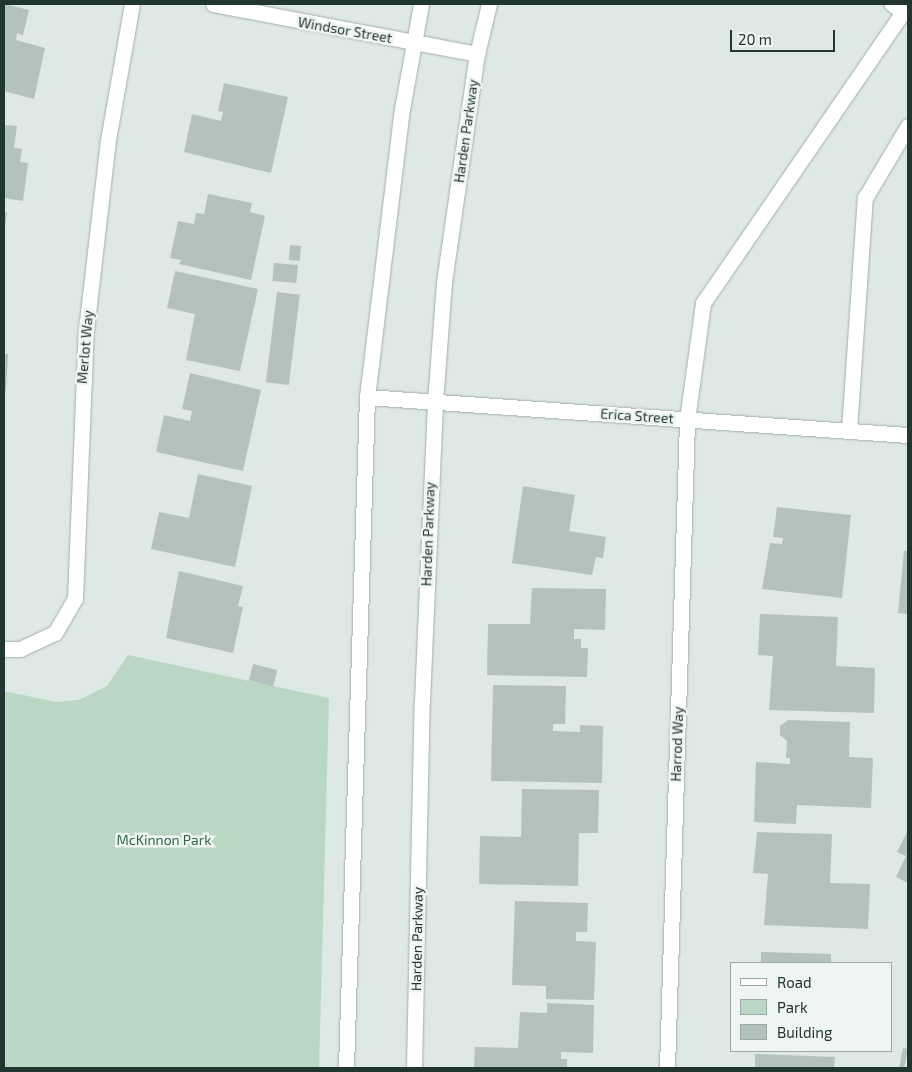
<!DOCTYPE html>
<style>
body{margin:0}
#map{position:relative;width:912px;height:1072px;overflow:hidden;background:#dee8e4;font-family:"Exo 2",sans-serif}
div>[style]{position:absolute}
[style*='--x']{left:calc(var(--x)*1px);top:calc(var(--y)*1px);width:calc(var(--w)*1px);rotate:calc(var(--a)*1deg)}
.green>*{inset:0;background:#b9d7c2}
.building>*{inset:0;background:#b4c2bd;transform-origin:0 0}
.roads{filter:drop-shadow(0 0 1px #a2afab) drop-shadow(0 0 1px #a2afab)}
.minor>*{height:15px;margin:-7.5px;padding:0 7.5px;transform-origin:7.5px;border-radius:7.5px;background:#fff}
span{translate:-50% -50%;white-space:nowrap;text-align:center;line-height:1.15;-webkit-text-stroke:5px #eef5f2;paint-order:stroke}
.street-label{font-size:14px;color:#213531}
.park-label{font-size:14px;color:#306848}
.frame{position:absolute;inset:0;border:5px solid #213531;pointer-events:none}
.legend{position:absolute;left:730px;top:962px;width:162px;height:90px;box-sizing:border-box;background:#eef5f2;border:1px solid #9ca8a5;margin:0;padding:6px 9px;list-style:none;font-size:15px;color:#213531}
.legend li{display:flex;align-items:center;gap:10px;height:25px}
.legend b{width:25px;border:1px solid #9ca8a5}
.scale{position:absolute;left:730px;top:30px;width:105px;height:22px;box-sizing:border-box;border:2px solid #213531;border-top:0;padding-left:6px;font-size:15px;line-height:18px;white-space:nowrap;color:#213531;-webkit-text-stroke:4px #eef5f2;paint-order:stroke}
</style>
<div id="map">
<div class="green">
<div style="clip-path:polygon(128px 655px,329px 698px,319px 1068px,4px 1068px,4px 691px,56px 702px,79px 700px,107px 686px)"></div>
</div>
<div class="building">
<div style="clip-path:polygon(4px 4px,29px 10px,23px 35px,17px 33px,16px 40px,45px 48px,34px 99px,4px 91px)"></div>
<div style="clip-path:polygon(224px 83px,288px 97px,271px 173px,184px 152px,192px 114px,221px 121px,223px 112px,218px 111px)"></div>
<div style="clip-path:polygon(4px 125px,17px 126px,14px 148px,22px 149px,20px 162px,28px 163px,23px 201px,4px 198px)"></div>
<div style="clip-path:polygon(208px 194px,252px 203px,250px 212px,265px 216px,251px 280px,179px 264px,181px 260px,170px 258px,178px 221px,194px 224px,196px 213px,204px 214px)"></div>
<div style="clip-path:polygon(4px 212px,7px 213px,5px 227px,4px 227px)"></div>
<div style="left:290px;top:245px;width:11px;height:15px;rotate:5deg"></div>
<div style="left:274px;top:263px;width:24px;height:18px;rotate:5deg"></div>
<div style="clip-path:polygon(175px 271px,258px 289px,240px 371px,186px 360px,195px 314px,167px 308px)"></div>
<div style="left:277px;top:292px;width:23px;height:91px;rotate:7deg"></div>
<div style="clip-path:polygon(4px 354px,8px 354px,6px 391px,4px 391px)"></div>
<div style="clip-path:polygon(190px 373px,261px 390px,243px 471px,156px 452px,164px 415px,190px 421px,192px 411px,182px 409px)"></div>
<div style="clip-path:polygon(198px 474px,252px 486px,235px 567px,151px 549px,159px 512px,189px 518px)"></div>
<div style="clip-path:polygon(523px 486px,575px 495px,569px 531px,606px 537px,603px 558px,596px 557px,592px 575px,512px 563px)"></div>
<div style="clip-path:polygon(777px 507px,851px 515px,842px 598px,762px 589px,770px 543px,782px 544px,783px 538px,773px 537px)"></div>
<div style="clip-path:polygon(904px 551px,908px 551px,908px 614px,898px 613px)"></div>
<div style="clip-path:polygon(179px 571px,243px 586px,238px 606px,243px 607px,233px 653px,166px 638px)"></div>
<div style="clip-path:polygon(532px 588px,606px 589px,605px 630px,574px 629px,574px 639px,581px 639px,581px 648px,588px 648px,587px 677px,487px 675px,488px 624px,530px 624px)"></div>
<div style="clip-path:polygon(760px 614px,838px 617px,836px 666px,875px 668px,874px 713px,769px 710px,773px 656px,758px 655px)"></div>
<div style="left:253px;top:664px;width:25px;height:17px;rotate:14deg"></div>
<div style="clip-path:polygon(493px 685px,566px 686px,565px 724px,553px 724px,553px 731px,580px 732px,580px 725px,603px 726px,602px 783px,491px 781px)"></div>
<div style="clip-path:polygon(788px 720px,850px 722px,849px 757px,873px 758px,871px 808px,797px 805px,796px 824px,754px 822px,756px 762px,790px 764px,790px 758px,786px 758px,787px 741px,780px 735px,780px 726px)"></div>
<div style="clip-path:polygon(522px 789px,599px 790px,598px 833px,579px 833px,578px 886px,479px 884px,480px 836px,521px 837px)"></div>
<div style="clip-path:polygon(757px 832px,832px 834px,830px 883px,870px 884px,868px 929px,764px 925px,768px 874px,753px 873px)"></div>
<div style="clip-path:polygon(907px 832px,908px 832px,908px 883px,896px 877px,906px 856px,897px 852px)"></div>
<div style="clip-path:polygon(515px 901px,588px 903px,587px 932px,576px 932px,576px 941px,596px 942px,594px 1000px,546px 999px,546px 986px,512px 985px)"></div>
<div style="clip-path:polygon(761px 952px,831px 954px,831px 963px,761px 963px)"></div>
<div style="clip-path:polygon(547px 1003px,594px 1005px,593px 1053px,561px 1052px,561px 1059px,567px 1059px,567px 1068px,474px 1068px,475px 1047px,518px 1048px,520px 1012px,547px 1013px)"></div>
<div style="left:903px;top:1048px;width:5px;height:20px;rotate:11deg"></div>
<div style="clip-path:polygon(755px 1054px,835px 1057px,834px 1068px,755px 1068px)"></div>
</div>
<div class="roads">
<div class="minor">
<div style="--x:213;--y:4;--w:269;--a:10.7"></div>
<div style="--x:367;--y:397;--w:542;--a:4.02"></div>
<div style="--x:849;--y:430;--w:233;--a:-86.1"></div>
<div style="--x:865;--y:198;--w:84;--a:-59.2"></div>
<div style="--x:4;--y:649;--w:16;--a:0"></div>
<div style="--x:20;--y:649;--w:38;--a:-25"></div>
<div style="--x:55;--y:633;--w:39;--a:-60"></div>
<div style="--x:75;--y:599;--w:269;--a:-87.7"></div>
<div style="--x:86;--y:330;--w:191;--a:-83.4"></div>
<div style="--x:108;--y:140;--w:138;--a:-80"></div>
<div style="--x:346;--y:1068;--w:671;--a:-88.21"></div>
<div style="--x:367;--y:397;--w:290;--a:-83.1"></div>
<div style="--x:402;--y:109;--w:107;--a:-79.7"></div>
<div style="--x:414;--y:1068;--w:367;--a:-88.8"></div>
<div style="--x:422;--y:701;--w:299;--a:-87.5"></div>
<div style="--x:435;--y:402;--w:120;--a:-85.7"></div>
<div style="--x:444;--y:282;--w:230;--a:-81.8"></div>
<div style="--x:477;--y:54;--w:51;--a:-76.5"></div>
<div style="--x:667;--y:1068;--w:648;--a:-88.23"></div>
<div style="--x:687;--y:420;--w:118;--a:-82.2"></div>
<div style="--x:703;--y:303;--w:353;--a:-55.5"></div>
<div style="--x:903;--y:12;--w:14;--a:-144"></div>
</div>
</div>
<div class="street-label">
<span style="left:345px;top:30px;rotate:10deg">Windsor Street</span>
<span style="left:466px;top:131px;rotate:-82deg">Harden Parkway</span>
<span style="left:85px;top:347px;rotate:-85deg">Merlot Way</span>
<span style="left:637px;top:416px;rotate:4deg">Erica Street</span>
<span style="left:428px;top:534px;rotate:-88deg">Harden Parkway</span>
<span style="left:677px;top:744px;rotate:-88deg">Harrod Way</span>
<span style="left:417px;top:939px;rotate:-89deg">Harden Parkway</span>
</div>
<div class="park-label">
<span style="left:164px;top:840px">McKinnon Park</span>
</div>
<div class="frame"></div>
<ul class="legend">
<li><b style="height:6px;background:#fff"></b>Road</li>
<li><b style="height:14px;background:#b9d7c2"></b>Park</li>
<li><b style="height:14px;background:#b4c2bd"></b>Building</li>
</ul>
<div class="scale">20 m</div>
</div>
